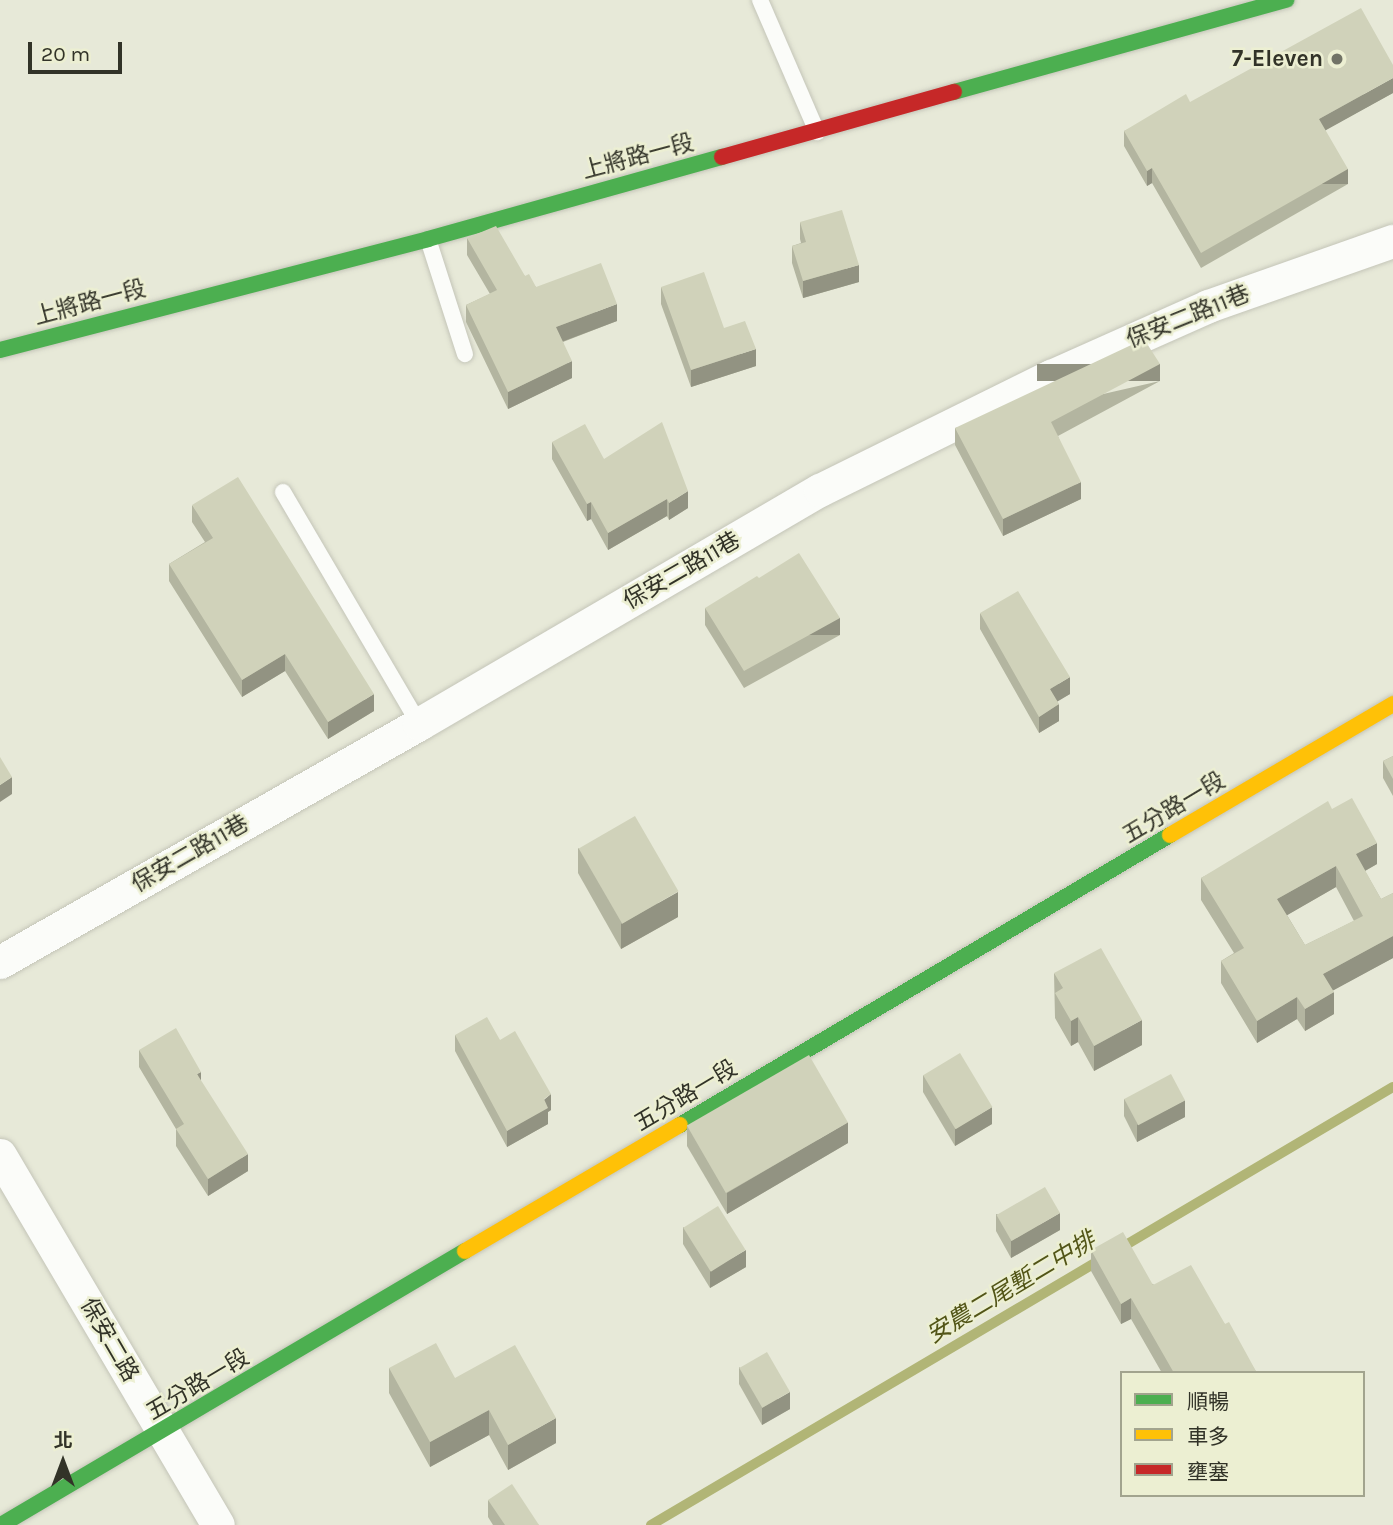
<!DOCTYPE html>
<meta charset="utf-8">
<style>
body{margin:0}
#map{position:relative;width:1393px;height:1525px;overflow:hidden;background:#e7e9d8;font-family:Karla,"Noto Sans TC",sans-serif}
div>[style]{position:absolute}
[style*='--x']{left:calc(var(--x)*1px);top:calc(var(--y)*1px);width:calc(var(--w)*1px);rotate:calc(var(--a)*1deg)}
.stream>*{height:10px;margin:-5px;padding:0 5px;transform-origin:5px;border-radius:5px;background:#b1b576}
.roads{filter:drop-shadow(0 0 2px #c4c5b8) drop-shadow(0 0 2px #c4c5b8)}
.lane>*{height:16px;margin:-8px;padding:0 8px;transform-origin:8px;border-radius:8px;background:#fbfcf9}
.street>*{height:33px;margin:-16.5px;padding:0 16.5px;transform-origin:16.5px;border-radius:16.5px;background:#fbfcf9}
.fast>*{height:16px;margin:-8px;padding:0 8px;transform-origin:8px;border-radius:8px;background:#4caf50}
.slow>*{height:16px;margin:-8px;padding:0 8px;transform-origin:8px;border-radius:8px;background:#ffc107}
.jam>*{height:16px;margin:-8px;padding:0 8px;transform-origin:8px;border-radius:8px;background:#c62828}
.wall>*{inset:0;background:#b3b5a0}
.shaded-wall>*{inset:0;background:#929382;transform-origin:0 0}
.building>*{inset:0;background:#d0d2ba;transform-origin:0 0}
.dots>*{width:19px;height:19px;translate:-50% -50%;box-sizing:border-box;border:4px solid #ecefd2;border-radius:50%}
span{translate:-50% -50%;white-space:nowrap;text-align:center;line-height:1.15;-webkit-text-stroke:5px #ecefd2;paint-order:stroke}
.poi-label{font-size:23px;color:#323328;font-weight:700}
.right{translate:-100% -50%;text-align:right}
.street-label{font-size:23px;color:#323328}
.water-label{font-size:24px;color:#525517;font-style:italic}
.legend{position:absolute;left:1120px;top:1371px;width:245px;height:126px;box-sizing:border-box;background:#ecefd2;border:2px solid #a2a48e;margin:0;padding:9px 12px;list-style:none;font-size:21px;color:#323328}
.legend li{display:flex;align-items:center;gap:14px;height:35px}
.legend b{width:35px;border:2px solid #a2a48e}
.north{position:absolute;left:28px;top:1427px;width:70px;height:70px;-webkit-text-stroke:5px #ecefd2;paint-order:stroke;rotate:0deg;font-size:19px;font-weight:700;line-height:28px;text-align:center;color:#323328}
.north::after{content:'';display:block;margin:auto;width:24px;height:32px;background:#323328;clip-path:polygon(50% 0,100% 100%,50% 72%,0 100%)}
.scale{position:absolute;left:28px;top:42px;width:94px;height:32px;box-sizing:border-box;border:4px solid #323328;border-top:0;padding-left:9px;font-size:21px;line-height:24px;white-space:nowrap;color:#323328;-webkit-text-stroke:5px #ecefd2;paint-order:stroke}
</style>
<div id="map">
<div class="stream">
<div style="--x:1119;--y:1249;--w:318;--a:-30.6"></div>
<div style="--x:651;--y:1525;--w:521;--a:-30.55"></div>
</div>
<div class="roads">
<div class="lane">
<div style="--x:760;--y:0;--w:144;--a:66.6"></div>
<div style="--x:428;--y:239;--w:121;--a:72.2"></div>
<div style="--x:283;--y:492;--w:269;--a:59.6"></div>
</div>
<div class="street">
<div style="--x:0;--y:962;--w:482;--a:-29.6"></div>
<div style="--x:419;--y:724;--w:464;--a:-30.3"></div>
<div style="--x:820;--y:490;--w:258;--a:-26.3"></div>
<div style="--x:1051;--y:376;--w:172;--a:-24"></div>
<div style="--x:1208;--y:306;--w:196;--a:-19.4"></div>
<div style="--x:0;--y:1155;--w:429;--a:59.5"></div>
</div>
<div class="fast">
<div style="--x:954;--y:92;--w:345;--a:-15.5"></div>
<div style="--x:0;--y:350;--w:442;--a:-14.5"></div>
<div style="--x:428;--y:239;--w:305;--a:-15.6"></div>
<div style="--x:680;--y:1125;--w:569;--a:-30.62"></div>
<div style="--x:1;--y:1525;--w:539;--a:-30.56"></div>
</div>
<div class="slow">
<div style="--x:1170;--y:835;--w:259;--a:-30.4"></div>
<div style="--x:465;--y:1251;--w:249;--a:-30.4"></div>
</div>
<div class="jam">
<div style="--x:722;--y:157;--w:241;--a:-15.7"></div>
</div>
</div>
<div class="wall">
<div style="clip-path:polygon(1393px 93px,1325px 130px,1348px 184px,1201px 268px,1152px 183px,1147px 186px,1124px 146px,1124px 131px,1190px 102px)"></div>
<div style="clip-path:polygon(800px 222px,859px 282px,803px 298px,792px 263px,792px 246px,801px 243px,800px 239px)"></div>
<div style="clip-path:polygon(467px 238px,525px 276px,536px 287px,617px 321px,563px 342px,572px 378px,508px 409px,466px 322px,466px 305px,490px 294px,467px 255px)"></div>
<div style="clip-path:polygon(661px 287px,756px 366px,691px 387px,661px 304px)"></div>
<div style="clip-path:polygon(1160px 381px,1058px 436px,1081px 499px,1003px 536px,955px 445px,955px 428px)"></div>
<div style="clip-path:polygon(552px 442px,604px 459px,688px 508px,669px 520px,667px 516px,608px 550px,591px 519px,587px 521px,552px 459px)"></div>
<div style="clip-path:polygon(192px 505px,374px 711px,328px 739px,285px 671px,242px 697px,169px 581px,169px 564px,205px 542px,192px 522px)"></div>
<div style="clip-path:polygon(705px 608px,840px 635px,744px 688px,705px 625px)"></div>
<div style="clip-path:polygon(980px 613px,1070px 694px,1057px 701px,1059px 721px,1039px 733px,980px 629px)"></div>
<div style="clip-path:polygon(1393px 756px,1393px 796px,1383px 778px,1383px 761px)"></div>
<div style="clip-path:polygon(evenodd,1332px 809px,1377px 864px,1365px 871px,1381px 899px,1393px 893px,1393px 958px,1333px 990px,1334px 1014px,1305px 1031px,1297px 1019px,1257px 1043px,1221px 983px,1221px 961px,1234px 953px,1201px 900px,1201px 878px,1332px 809px,1336px 887px,1354px 921px,1305px 945px,1287px 915px,1336px 887px)"></div>
<div style="clip-path:polygon(578px 848px,678px 917px,621px 949px,578px 873px)"></div>
<div style="clip-path:polygon(1054px 973px,1142px 1045px,1094px 1071px,1078px 1042px,1071px 1046px,1055px 1018px)"></div>
<div style="clip-path:polygon(455px 1035px,500px 1040px,551px 1110px,548px 1112px,548px 1124px,507px 1147px,455px 1051px)"></div>
<div style="clip-path:polygon(139px 1050px,201px 1082px,248px 1171px,208px 1196px,176px 1146px,176px 1129px,139px 1067px)"></div>
<div style="clip-path:polygon(923px 1075px,992px 1124px,955px 1146px,923px 1092px)"></div>
<div style="clip-path:polygon(1124px 1099px,1185px 1117px,1137px 1142px,1124px 1116px)"></div>
<div style="clip-path:polygon(687px 1125px,848px 1143px,727px 1214px,687px 1146px)"></div>
<div style="clip-path:polygon(996px 1214px,1060px 1230px,1011px 1258px,996px 1231px)"></div>
<div style="clip-path:polygon(683px 1227px,746px 1267px,710px 1288px,683px 1244px)"></div>
<div style="clip-path:polygon(1091px 1250px,1225px 1324px,1257px 1373px,1162px 1373px,1131px 1319px,1121px 1324px,1091px 1271px)"></div>
<div style="clip-path:polygon(739px 1367px,790px 1409px,762px 1425px,739px 1384px)"></div>
<div style="clip-path:polygon(389px 1368px,455px 1378px,556px 1443px,508px 1470px,489px 1435px,430px 1467px,389px 1393px)"></div>
<div style="clip-path:polygon(488px 1500px,539px 1525px,493px 1525px,488px 1517px)"></div>
</div>
<div class="shaded-wall">
<div style="clip-path:polygon(1393px 78px,1393px 93px,1319px 134px,1319px 119px)"></div>
<div style="clip-path:polygon(1152px 168px,1152px 183px,1147px 186px,1147px 171px)"></div>
<div style="left:1348px;top:169px;width:15px;height:169px;rotate:90deg"></div>
<div style="clip-path:polygon(859px 265px,859px 282px,803px 298px,803px 281px)"></div>
<div style="clip-path:polygon(617px 304px,617px 321px,556px 344px,556px 327px)"></div>
<div style="clip-path:polygon(756px 349px,756px 366px,691px 387px,691px 370px)"></div>
<div style="clip-path:polygon(572px 361px,572px 378px,508px 409px,508px 392px)"></div>
<div style="left:1160px;top:364px;width:17px;height:123px;rotate:90deg"></div>
<div style="clip-path:polygon(1081px 482px,1081px 499px,1003px 536px,1003px 519px)"></div>
<div style="clip-path:polygon(688px 491px,688px 508px,669px 520px,669px 503px)"></div>
<div style="clip-path:polygon(667px 499px,667px 516px,608px 550px,608px 533px)"></div>
<div style="clip-path:polygon(591px 502px,591px 519px,587px 521px,587px 504px)"></div>
<div style="left:840px;top:618px;width:17px;height:110px;rotate:90deg"></div>
<div style="clip-path:polygon(285px 654px,285px 671px,242px 697px,242px 680px)"></div>
<div style="clip-path:polygon(1070px 677px,1070px 694px,1050px 706px,1050px 689px)"></div>
<div style="clip-path:polygon(374px 694px,374px 711px,328px 739px,328px 722px)"></div>
<div style="clip-path:polygon(1059px 704px,1059px 721px,1039px 733px,1039px 717px)"></div>
<div style="clip-path:polygon(12px 777px,12px 794px,0 802px,0 816px,0 785px)"></div>
<div style="clip-path:polygon(1377px 843px,1377px 864px,1356px 876px,1356px 854px)"></div>
<div style="clip-path:polygon(1336px 866px,1336px 887px,1277px 921px,1277px 899px)"></div>
<div style="clip-path:polygon(678px 892px,678px 917px,621px 949px,621px 924px)"></div>
<div style="clip-path:polygon(1393px 936px,1393px 958px,1323px 996px,1323px 974px)"></div>
<div style="clip-path:polygon(1334px 992px,1334px 1014px,1305px 1031px,1305px 1009px)"></div>
<div style="clip-path:polygon(1297px 997px,1297px 1019px,1257px 1043px,1257px 1021px)"></div>
<div style="clip-path:polygon(1078px 1017px,1078px 1042px,1071px 1046px,1071px 1021px)"></div>
<div style="clip-path:polygon(1142px 1020px,1142px 1045px,1094px 1071px,1094px 1046px)"></div>
<div style="clip-path:polygon(201px 1072px,201px 1089px,197px 1074px)"></div>
<div style="clip-path:polygon(551px 1094px,551px 1110px,548px 1112px,548px 1124px,507px 1147px,507px 1131px)"></div>
<div style="clip-path:polygon(1185px 1100px,1185px 1117px,1137px 1142px,1137px 1125px)"></div>
<div style="clip-path:polygon(992px 1107px,992px 1124px,955px 1146px,955px 1129px)"></div>
<div style="clip-path:polygon(848px 1122px,848px 1143px,727px 1214px,727px 1193px)"></div>
<div style="clip-path:polygon(248px 1154px,248px 1171px,208px 1196px,208px 1179px)"></div>
<div style="clip-path:polygon(1060px 1213px,1060px 1230px,1011px 1258px,1011px 1241px)"></div>
<div style="clip-path:polygon(746px 1250px,746px 1267px,710px 1288px,710px 1271px)"></div>
<div style="clip-path:polygon(1131px 1298px,1131px 1319px,1121px 1324px,1121px 1304px)"></div>
<div style="clip-path:polygon(790px 1392px,790px 1409px,762px 1425px,762px 1408px)"></div>
<div style="clip-path:polygon(489px 1410px,489px 1435px,430px 1467px,430px 1442px)"></div>
<div style="clip-path:polygon(556px 1418px,556px 1443px,508px 1470px,508px 1445px)"></div>
</div>
<div class="building">
<div style="clip-path:polygon(1361px 8px,1393px 65px,1393px 78px,1319px 119px,1348px 169px,1201px 253px,1152px 168px,1147px 171px,1124px 131px,1186px 94px,1190px 102px)"></div>
<div style="clip-path:polygon(842px 210px,859px 265px,803px 281px,792px 246px,806px 242px,800px 222px)"></div>
<div style="clip-path:polygon(496px 226px,525px 276px,529px 274px,536px 287px,601px 263px,617px 304px,556px 327px,572px 361px,508px 392px,466px 305px,497px 290px,467px 238px)"></div>
<div style="clip-path:polygon(704px 272px,724px 328px,745px 321px,756px 349px,691px 370px,661px 287px)"></div>
<div style="clip-path:polygon(1144px 339px,1160px 364px,1051px 422px,1081px 482px,1003px 519px,955px 428px)"></div>
<div style="clip-path:polygon(662px 422px,688px 491px,669px 503px,667px 499px,608px 533px,591px 502px,587px 504px,552px 442px,585px 424px,604px 459px)"></div>
<div style="clip-path:polygon(238px 477px,374px 694px,328px 722px,285px 654px,242px 680px,169px 564px,213px 538px,192px 505px)"></div>
<div style="clip-path:polygon(799px 553px,840px 618px,744px 671px,705px 608px,757px 576px,759px 578px)"></div>
<div style="clip-path:polygon(1018px 591px,1070px 677px,1050px 689px,1059px 704px,1039px 717px,980px 613px)"></div>
<div style="clip-path:polygon(1393px 756px,1393px 779px,1383px 761px)"></div>
<div style="clip-path:polygon(0 757px,12px 777px,0 785px)"></div>
<div style="clip-path:polygon(evenodd,1352px 798px,1377px 843px,1356px 854px,1381px 899px,1393px 893px,1393px 936px,1323px 974px,1334px 992px,1305px 1009px,1297px 997px,1257px 1021px,1221px 961px,1244px 948px,1201px 878px,1328px 801px,1332px 809px,1352px 798px,1336px 866px,1363px 916px,1305px 945px,1277px 899px,1336px 866px)"></div>
<div style="left:635px;top:816px;width:87px;height:65px;rotate:60deg"></div>
<div style="clip-path:polygon(1101px 948px,1142px 1020px,1094px 1046px,1078px 1017px,1071px 1021px,1055px 993px,1063px 988px,1054px 973px)"></div>
<div style="clip-path:polygon(487px 1017px,500px 1040px,515px 1031px,551px 1094px,544px 1099px,548px 1108px,507px 1131px,455px 1035px)"></div>
<div style="clip-path:polygon(176px 1028px,201px 1072px,197px 1074px,248px 1154px,208px 1179px,176px 1129px,184px 1124px,139px 1050px)"></div>
<div style="left:960px;top:1053px;width:63px;height:43px;rotate:59deg"></div>
<div style="left:809px;top:1055px;width:78px;height:141px;rotate:60deg"></div>
<div style="left:1171px;top:1074px;width:30px;height:53px;rotate:62deg"></div>
<div style="left:1045px;top:1187px;width:30px;height:56px;rotate:60deg"></div>
<div style="left:718px;top:1206px;width:52px;height:41px;rotate:58deg"></div>
<div style="clip-path:polygon(1123px 1232px,1153px 1285px,1191px 1265px,1225px 1324px,1229px 1322px,1257px 1373px,1174px 1373px,1131px 1298px,1121px 1304px,1091px 1250px)"></div>
<div style="clip-path:polygon(436px 1343px,455px 1378px,515px 1345px,556px 1418px,508px 1445px,489px 1410px,430px 1442px,389px 1368px)"></div>
<div style="left:767px;top:1352px;width:46px;height:32px;rotate:60deg"></div>
<div style="clip-path:polygon(512px 1484px,539px 1525px,505px 1525px,488px 1500px)"></div>
</div>
<div class="dots">
<div style="left:1337px;top:59px;background:#717366"></div>
</div>
<div class="poi-label">
<span class="right" style="left:1323px;top:59px">7-Eleven</span>
</div>
<div class="street-label">
<span style="left:638px;top:157px;rotate:-15deg">上將路一段</span>
<span style="left:90px;top:303px;rotate:-15deg">上將路一段</span>
<span style="left:1188px;top:317px;rotate:-22deg">保安二路11巷</span>
<span style="left:682px;top:571px;rotate:-30deg">保安二路11巷</span>
<span style="left:1174px;top:808px;rotate:-31deg">五分路一段</span>
<span style="left:190px;top:854px;rotate:-30deg">保安二路11巷</span>
<span style="left:686px;top:1096px;rotate:-31deg">五分路一段</span>
<span style="left:109px;top:1340px;rotate:60deg">保安二路</span>
<span style="left:198px;top:1385px;rotate:-31deg">五分路一段</span>
</div>
<div class="water-label">
<span style="left:1011px;top:1288px;rotate:-31deg">安農二尾塹二中排</span>
</div>
<ul class="legend">
<li><b style="height:9px;background:#4caf50"></b>順暢</li>
<li><b style="height:9px;background:#ffc107"></b>車多</li>
<li><b style="height:9px;background:#c62828"></b>壅塞</li>
</ul>
<div class="north">北</div>
<div class="scale">20 m</div>
</div>
